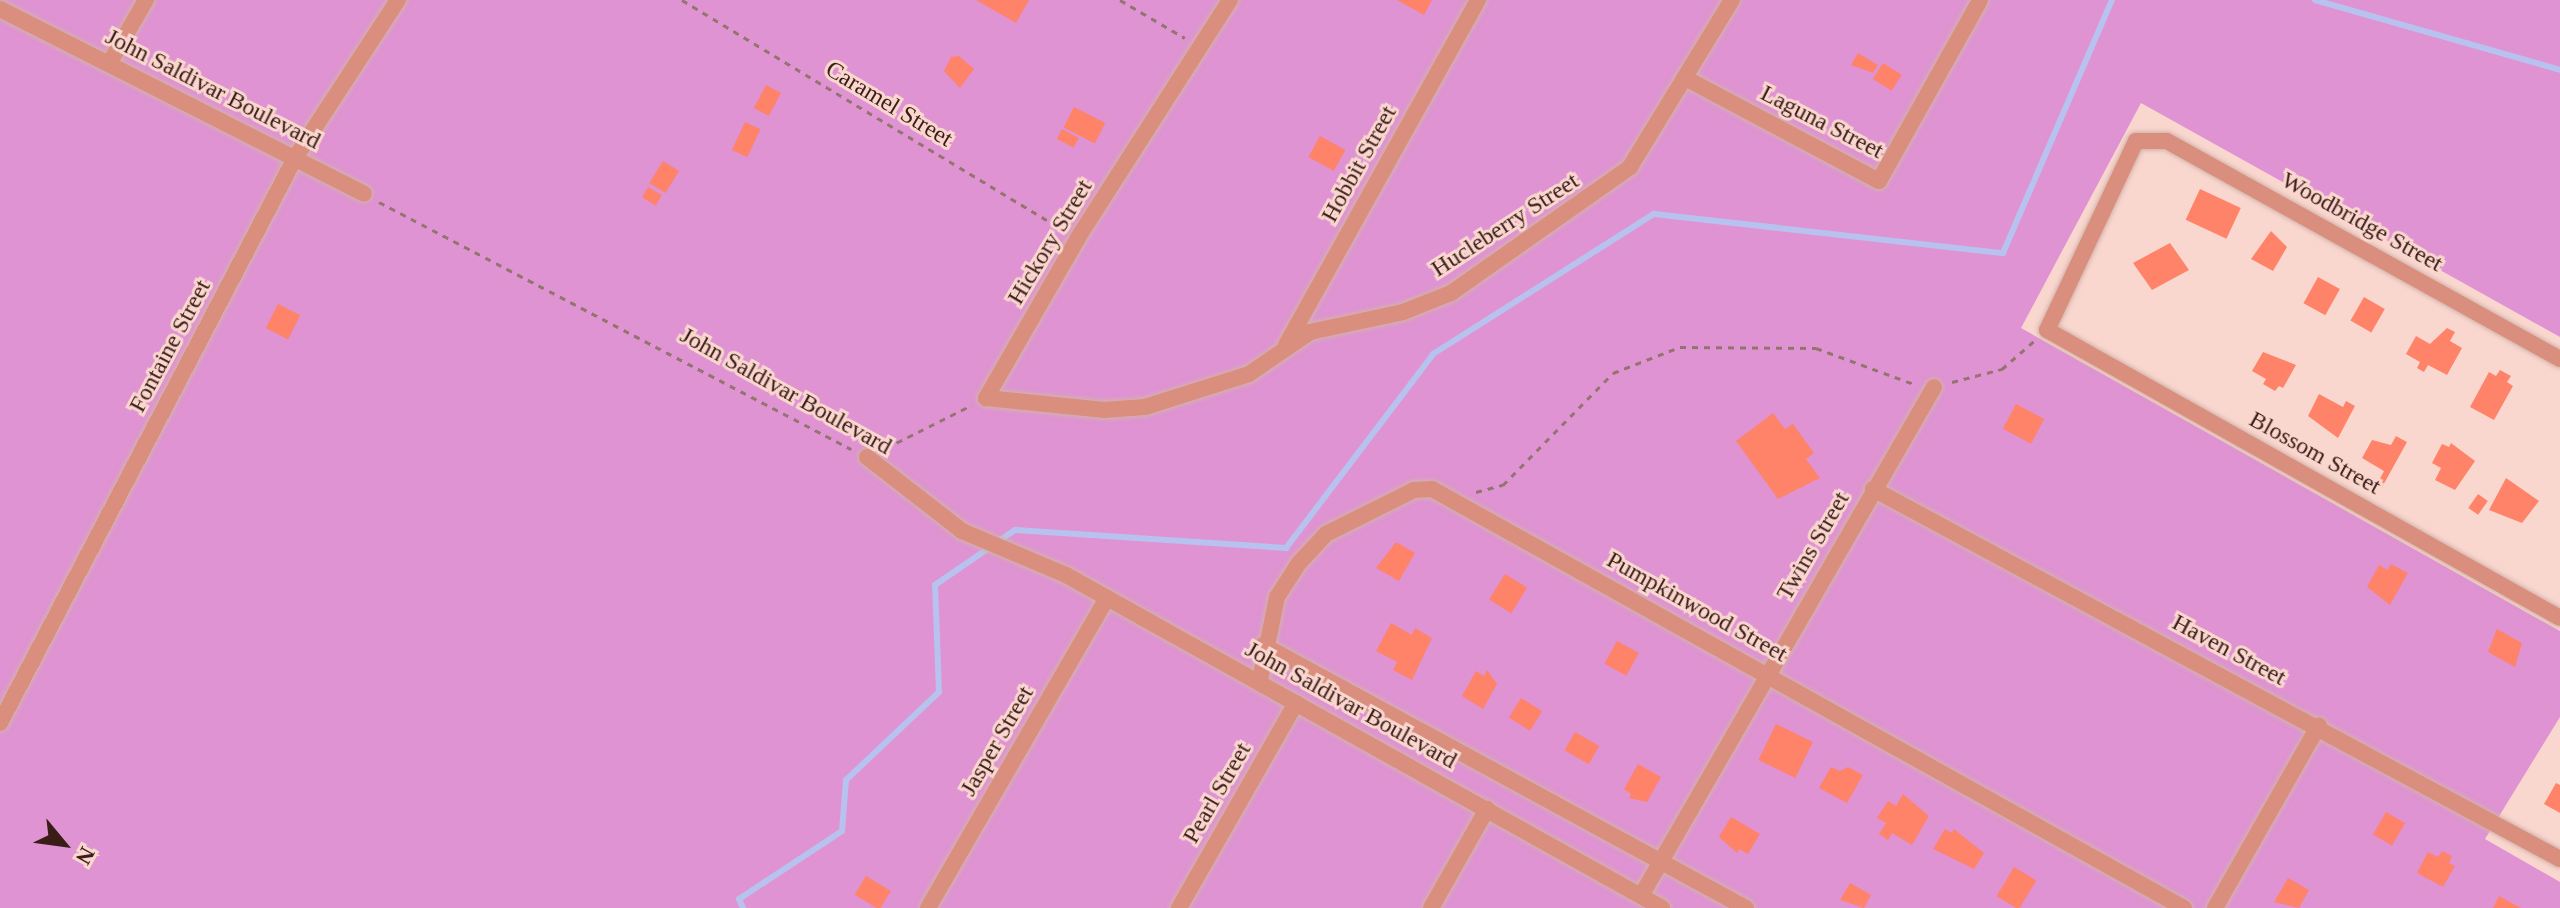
<!DOCTYPE html>
<style>
body{margin:0}
#map{position:relative;width:2560px;height:908px;overflow:hidden;background:#f9d7cf;font-family:"Times New Roman",serif}
div>[style]{position:absolute}
[style*='--x']{left:calc(var(--x)*1px);top:calc(var(--y)*1px);width:calc(var(--w)*1px);rotate:calc(var(--a)*1deg)}
.green>*{inset:0;background:#df93d2}
.stream>*{height:6px;margin:-3px;padding:0 3px;transform-origin:3px;border-radius:3px;background:#b7c3ee}
.building>*{inset:0;background:#fe8369;transform-origin:0 0}
.path>*{height:3px;margin-top:-1.5px;transform-origin:0;background:repeating-linear-gradient(90deg,#94746e 0 6px,transparent 0 12px)}
.roads{filter:drop-shadow(0 0 2px #d3b2aa) drop-shadow(0 0 2px #d3b2aa)}
.street>*{height:16px;margin:-8px;padding:0 8px;transform-origin:8px;border-radius:8px;background:#da8e7d}
span{translate:-50% -50%;white-space:nowrap;text-align:center;line-height:1.15;-webkit-text-stroke:6px #f9d7cf;paint-order:stroke}
.street-label{font-size:24px;color:#3b1d17}
.north{position:absolute;left:24px;top:804px;width:80px;height:80px;-webkit-text-stroke:6px #f9d7cf;paint-order:stroke;rotate:119deg;font-size:22px;font-weight:700;line-height:32px;text-align:center;color:#3b1d17}
.north::after{content:'';display:block;margin:auto;width:28px;height:36px;background:#3b1d17;clip-path:polygon(50% 0,100% 100%,50% 72%,0 100%)}
</style>
<div id="map">
<div class="green">
<div style="clip-path:polygon(0 0,2560px 0,2560px 337px,2141px 103px,2021px 328px,2560px 631px,2560px 717px,2485px 839px,2560px 882px,2560px 908px,0 908px)"></div>
</div>
<div class="stream">
<div style="--x:2315;--y:0;--w:255;--a:15.9"></div>
<div style="--x:743;--y:908;--w:10;--a:-114"></div>
<div style="--x:739;--y:899;--w:123;--a:-33.4"></div>
<div style="--x:842;--y:831;--w:51;--a:-85.5"></div>
<div style="--x:846;--y:780;--w:128;--a:-43.4"></div>
<div style="--x:939;--y:692;--w:107;--a:-92.1"></div>
<div style="--x:935;--y:585;--w:97;--a:-34.5"></div>
<div style="--x:1015;--y:530;--w:272;--a:3.8"></div>
<div style="--x:1286;--y:548;--w:243;--a:-52.8"></div>
<div style="--x:1433;--y:354;--w:262;--a:-32.4"></div>
<div style="--x:1654;--y:214;--w:351;--a:6.4"></div>
<div style="--x:2003;--y:253;--w:275;--a:-66.7"></div>
</div>
<div class="building">
<div style="clip-path:polygon(976px 0,1029px 0,1016px 23px)"></div>
<div style="clip-path:polygon(1397px 0,1432px 0,1424px 15px)"></div>
<div style="clip-path:polygon(1858px 53px,1878px 65px,1873px 73px,1851px 65px)"></div>
<div style="clip-path:polygon(959px 56px,974px 69px,960px 88px,944px 71px,951px 57px)"></div>
<div style="left:1883px;top:63px;width:22px;height:19px;rotate:32deg"></div>
<div style="left:766px;top:85px;width:17px;height:26px;rotate:28deg"></div>
<div style="left:1074px;top:107px;width:35px;height:23px;rotate:27deg"></div>
<div style="left:745px;top:122px;width:17px;height:31px;rotate:25deg"></div>
<div style="left:1062px;top:129px;width:19px;height:11px;rotate:28deg"></div>
<div style="left:1320px;top:136px;width:29px;height:24px;rotate:29deg"></div>
<div style="left:663px;top:161px;width:19px;height:26px;rotate:32deg"></div>
<div style="left:648px;top:187px;width:16px;height:12px;rotate:30deg"></div>
<div style="left:2200px;top:189px;width:45px;height:34px;rotate:25deg"></div>
<div style="clip-path:polygon(2271px 231px,2287px 247px,2273px 271px,2251px 259px)"></div>
<div style="clip-path:polygon(2170px 243px,2189px 270px,2152px 290px,2133px 263px)"></div>
<div style="left:2318px;top:277px;width:25px;height:30px;rotate:29deg"></div>
<div style="left:2364px;top:297px;width:24px;height:27px;rotate:30deg"></div>
<div style="left:278px;top:304px;width:25px;height:27px;rotate:27deg"></div>
<div style="clip-path:polygon(2447px 328px,2455px 332px,2450px 341px,2462px 348px,2447px 375px,2428px 365px,2424px 372px,2417px 368px,2420px 362px,2406px 354px,2416px 336px,2430px 344px)"></div>
<div style="clip-path:polygon(2263px 352px,2296px 365px,2283px 388px,2279px 386px,2275px 391px,2263px 384px,2266px 379px,2252px 371px)"></div>
<div style="clip-path:polygon(2500px 370px,2511px 376px,2507px 382px,2513px 386px,2494px 420px,2470px 407px,2489px 372px,2496px 376px)"></div>
<div style="clip-path:polygon(2319px 394px,2343px 407px,2346px 401px,2355px 406px,2338px 438px,2308px 416px)"></div>
<div style="left:2016px;top:404px;width:32px;height:28px;rotate:28deg"></div>
<div style="clip-path:polygon(1773px 413px,1785px 429px,1793px 424px,1814px 453px,1806px 459px,1820px 478px,1778px 499px,1736px 441px)"></div>
<div style="clip-path:polygon(2396px 436px,2407px 442px,2381px 489px,2376px 486px,2384px 471px,2362px 458px,2372px 440px,2391px 445px)"></div>
<div style="clip-path:polygon(2451px 443px,2475px 461px,2455px 490px,2435px 480px,2441px 468px,2432px 463px,2442px 444px,2449px 447px)"></div>
<div style="clip-path:polygon(2506px 478px,2539px 501px,2522px 523px,2489px 510px)"></div>
<div style="left:2478px;top:494px;width:12px;height:17px;rotate:35deg"></div>
<div style="clip-path:polygon(1396px 542px,1415px 553px,1399px 581px,1376px 568px)"></div>
<div style="clip-path:polygon(2391px 564px,2408px 573px,2390px 605px,2367px 587px,2379px 565px,2388px 570px)"></div>
<div style="left:1505px;top:574px;width:26px;height:30px;rotate:32deg"></div>
<div style="clip-path:polygon(1391px 623px,1412px 635px,1415px 628px,1432px 638px,1412px 680px,1393px 670px,1397px 662px,1376px 651px)"></div>
<div style="clip-path:polygon(2497px 629px,2522px 643px,2515px 667px,2488px 652px)"></div>
<div style="left:1617px;top:641px;width:25px;height:26px;rotate:29deg"></div>
<div style="clip-path:polygon(1487px 670px,1497px 684px,1483px 709px,1462px 696px,1476px 671px,1484px 676px)"></div>
<div style="left:1521px;top:698px;width:25px;height:23px;rotate:32deg"></div>
<div style="left:1776px;top:724px;width:41px;height:40px;rotate:26deg"></div>
<div style="left:1575px;top:732px;width:28px;height:21px;rotate:30deg"></div>
<div style="clip-path:polygon(1638px 764px,1661px 777px,1647px 802px,1629px 798px,1631px 794px,1624px 789px)"></div>
<div style="clip-path:polygon(1831px 767px,1840px 771px,1848px 767px,1863px 775px,1847px 803px,1819px 788px)"></div>
<div style="clip-path:polygon(2556px 783px,2560px 785px,2560px 813px,2544px 804px)"></div>
<div style="clip-path:polygon(1903px 794px,1929px 816px,1912px 845px,1892px 833px,1888px 840px,1879px 834px,1886px 823px,1877px 818px,1888px 801px,1896px 806px)"></div>
<div style="left:2386px;top:812px;width:22px;height:26px;rotate:30deg"></div>
<div style="clip-path:polygon(1731px 817px,1760px 834px,1748px 854px,1739px 849px,1737px 853px,1719px 837px)"></div>
<div style="clip-path:polygon(1945px 829px,1952px 833px,1954px 829px,1984px 853px,1974px 869px,1933px 849px)"></div>
<div style="clip-path:polygon(2442px 851px,2452px 856px,2449px 863px,2455px 866px,2443px 887px,2417px 873px,2428px 852px,2438px 857px)"></div>
<div style="left:2014px;top:867px;width:26px;height:34px;rotate:31deg"></div>
<div style="left:866px;top:876px;width:29px;height:22px;rotate:31deg"></div>
<div style="clip-path:polygon(2288px 878px,2309px 890px,2299px 908px,2274px 902px)"></div>
<div style="clip-path:polygon(1850px 883px,1871px 895px,1864px 908px,1840px 900px)"></div>
<div style="clip-path:polygon(2499px 896px,2521px 908px,2493px 908px)"></div>
</div>
<div class="path">
<div style="--x:682;--y:0;--w:446;--a:31.1"></div>
<div style="--x:1120;--y:0;--w:75;--a:30.3"></div>
<div style="--x:379;--y:202;--w:533;--a:27.62"></div>
<div style="--x:1952;--y:382;--w:52;--a:-14.6"></div>
<div style="--x:2002;--y:369;--w:44;--a:-41.3"></div>
<div style="--x:886;--y:448;--w:96;--a:-26.6"></div>
<div style="--x:1476;--y:492;--w:28;--a:-15"></div>
<div style="--x:1503;--y:485;--w:157;--a:-45.5"></div>
<div style="--x:1613;--y:373;--w:72;--a:-21.2"></div>
<div style="--x:1680;--y:347;--w:136;--a:0.4"></div>
<div style="--x:1816;--y:348;--w:104;--a:20.2"></div>
</div>
<div class="roads">
<div class="street">
<div style="--x:1230;--y:0;--w:282;--a:122.6"></div>
<div style="--x:1078;--y:238;--w:185;--a:119.9"></div>
<div style="--x:986;--y:398;--w:119;--a:5.8"></div>
<div style="--x:1104;--y:410;--w:41;--a:-4.2"></div>
<div style="--x:1145;--y:407;--w:109;--a:-17.6"></div>
<div style="--x:1249;--y:374;--w:74;--a:-34.5"></div>
<div style="--x:1310;--y:332;--w:95;--a:-12.1"></div>
<div style="--x:1403;--y:312;--w:52;--a:-21.6"></div>
<div style="--x:1451;--y:293;--w:219;--a:-35.1"></div>
<div style="--x:1630;--y:167;--w:196;--a:-58.6"></div>
<div style="--x:0;--y:9;--w:408;--a:26.9"></div>
<div style="--x:110;--y:62;--w:72;--a:-59.9"></div>
<div style="--x:1687;--y:79;--w:217;--a:28"></div>
<div style="--x:1879;--y:181;--w:207;--a:-60.8"></div>
<div style="--x:1286;--y:345;--w:395;--a:-60.9"></div>
<div style="--x:2560;--y:359;--w:450;--a:-151"></div>
<div style="--x:2166;--y:141;--w:30;--a:180"></div>
<div style="--x:2136;--y:141;--w:209;--a:115.2"></div>
<div style="--x:2047;--y:330;--w:588;--a:29.31"></div>
<div style="--x:867;--y:457;--w:120;--a:37.9"></div>
<div style="--x:962;--y:531;--w:113;--a:22.9"></div>
<div style="--x:1066;--y:575;--w:683;--a:29.19"></div>
<div style="--x:1873;--y:489;--w:780;--a:28.31"></div>
<div style="--x:1263;--y:645;--w:550;--a:28.57"></div>
<div style="--x:1260;--y:680;--w:85;--a:-78.4"></div>
<div style="--x:1277;--y:597;--w:40;--a:-57.1"></div>
<div style="--x:1299;--y:563;--w:40;--a:-47"></div>
<div style="--x:1326;--y:534;--w:98;--a:-26.6"></div>
<div style="--x:1414;--y:490;--w:18;--a:-3"></div>
<div style="--x:1432;--y:489;--w:861;--a:29.13"></div>
<div style="--x:0;--y:723;--w:637;--a:-62.43"></div>
<div style="--x:295;--y:158;--w:189;--a:-56.9"></div>
<div style="--x:1641;--y:896;--w:587;--a:-60.07"></div>
<div style="--x:928;--y:908;--w:358;--a:-60"></div>
<div style="--x:1179;--y:908;--w:236;--a:-60.3"></div>
<div style="--x:1431;--y:908;--w:114;--a:-60.5"></div>
<div style="--x:2215;--y:908;--w:210;--a:-60.4"></div>
</div>
</div>
<div class="street-label">
<span style="left:213px;top:89px;rotate:27deg">John Saldivar Boulevard</span>
<span style="left:889px;top:104px;rotate:31deg">Caramel Street</span>
<span style="left:1822px;top:122px;rotate:27deg">Laguna Street</span>
<span style="left:1359px;top:164px;rotate:-61deg">Hobbit Street</span>
<span style="left:2362px;top:222px;rotate:29deg">Woodbridge Street</span>
<span style="left:1505px;top:225px;rotate:-33deg">Hucleberry Street</span>
<span style="left:1050px;top:242px;rotate:-59deg">Hickory Street</span>
<span style="left:170px;top:346px;rotate:-62deg">Fontaine Street</span>
<span style="left:786px;top:391px;rotate:29deg">John Saldivar Boulevard</span>
<span style="left:2315px;top:453px;rotate:29deg">Blossom Street</span>
<span style="left:1813px;top:546px;rotate:-60deg">Twins Street</span>
<span style="left:1697px;top:607px;rotate:29deg">Pumpkinwood Street</span>
<span style="left:2229px;top:650px;rotate:28deg">Haven Street</span>
<span style="left:1351px;top:705px;rotate:29deg">John Saldivar Boulevard</span>
<span style="left:997px;top:741px;rotate:-60deg">Jasper Street</span>
<span style="left:1217px;top:793px;rotate:-60deg">Pearl Street</span>
</div>
<div class="north">N</div>
</div>
